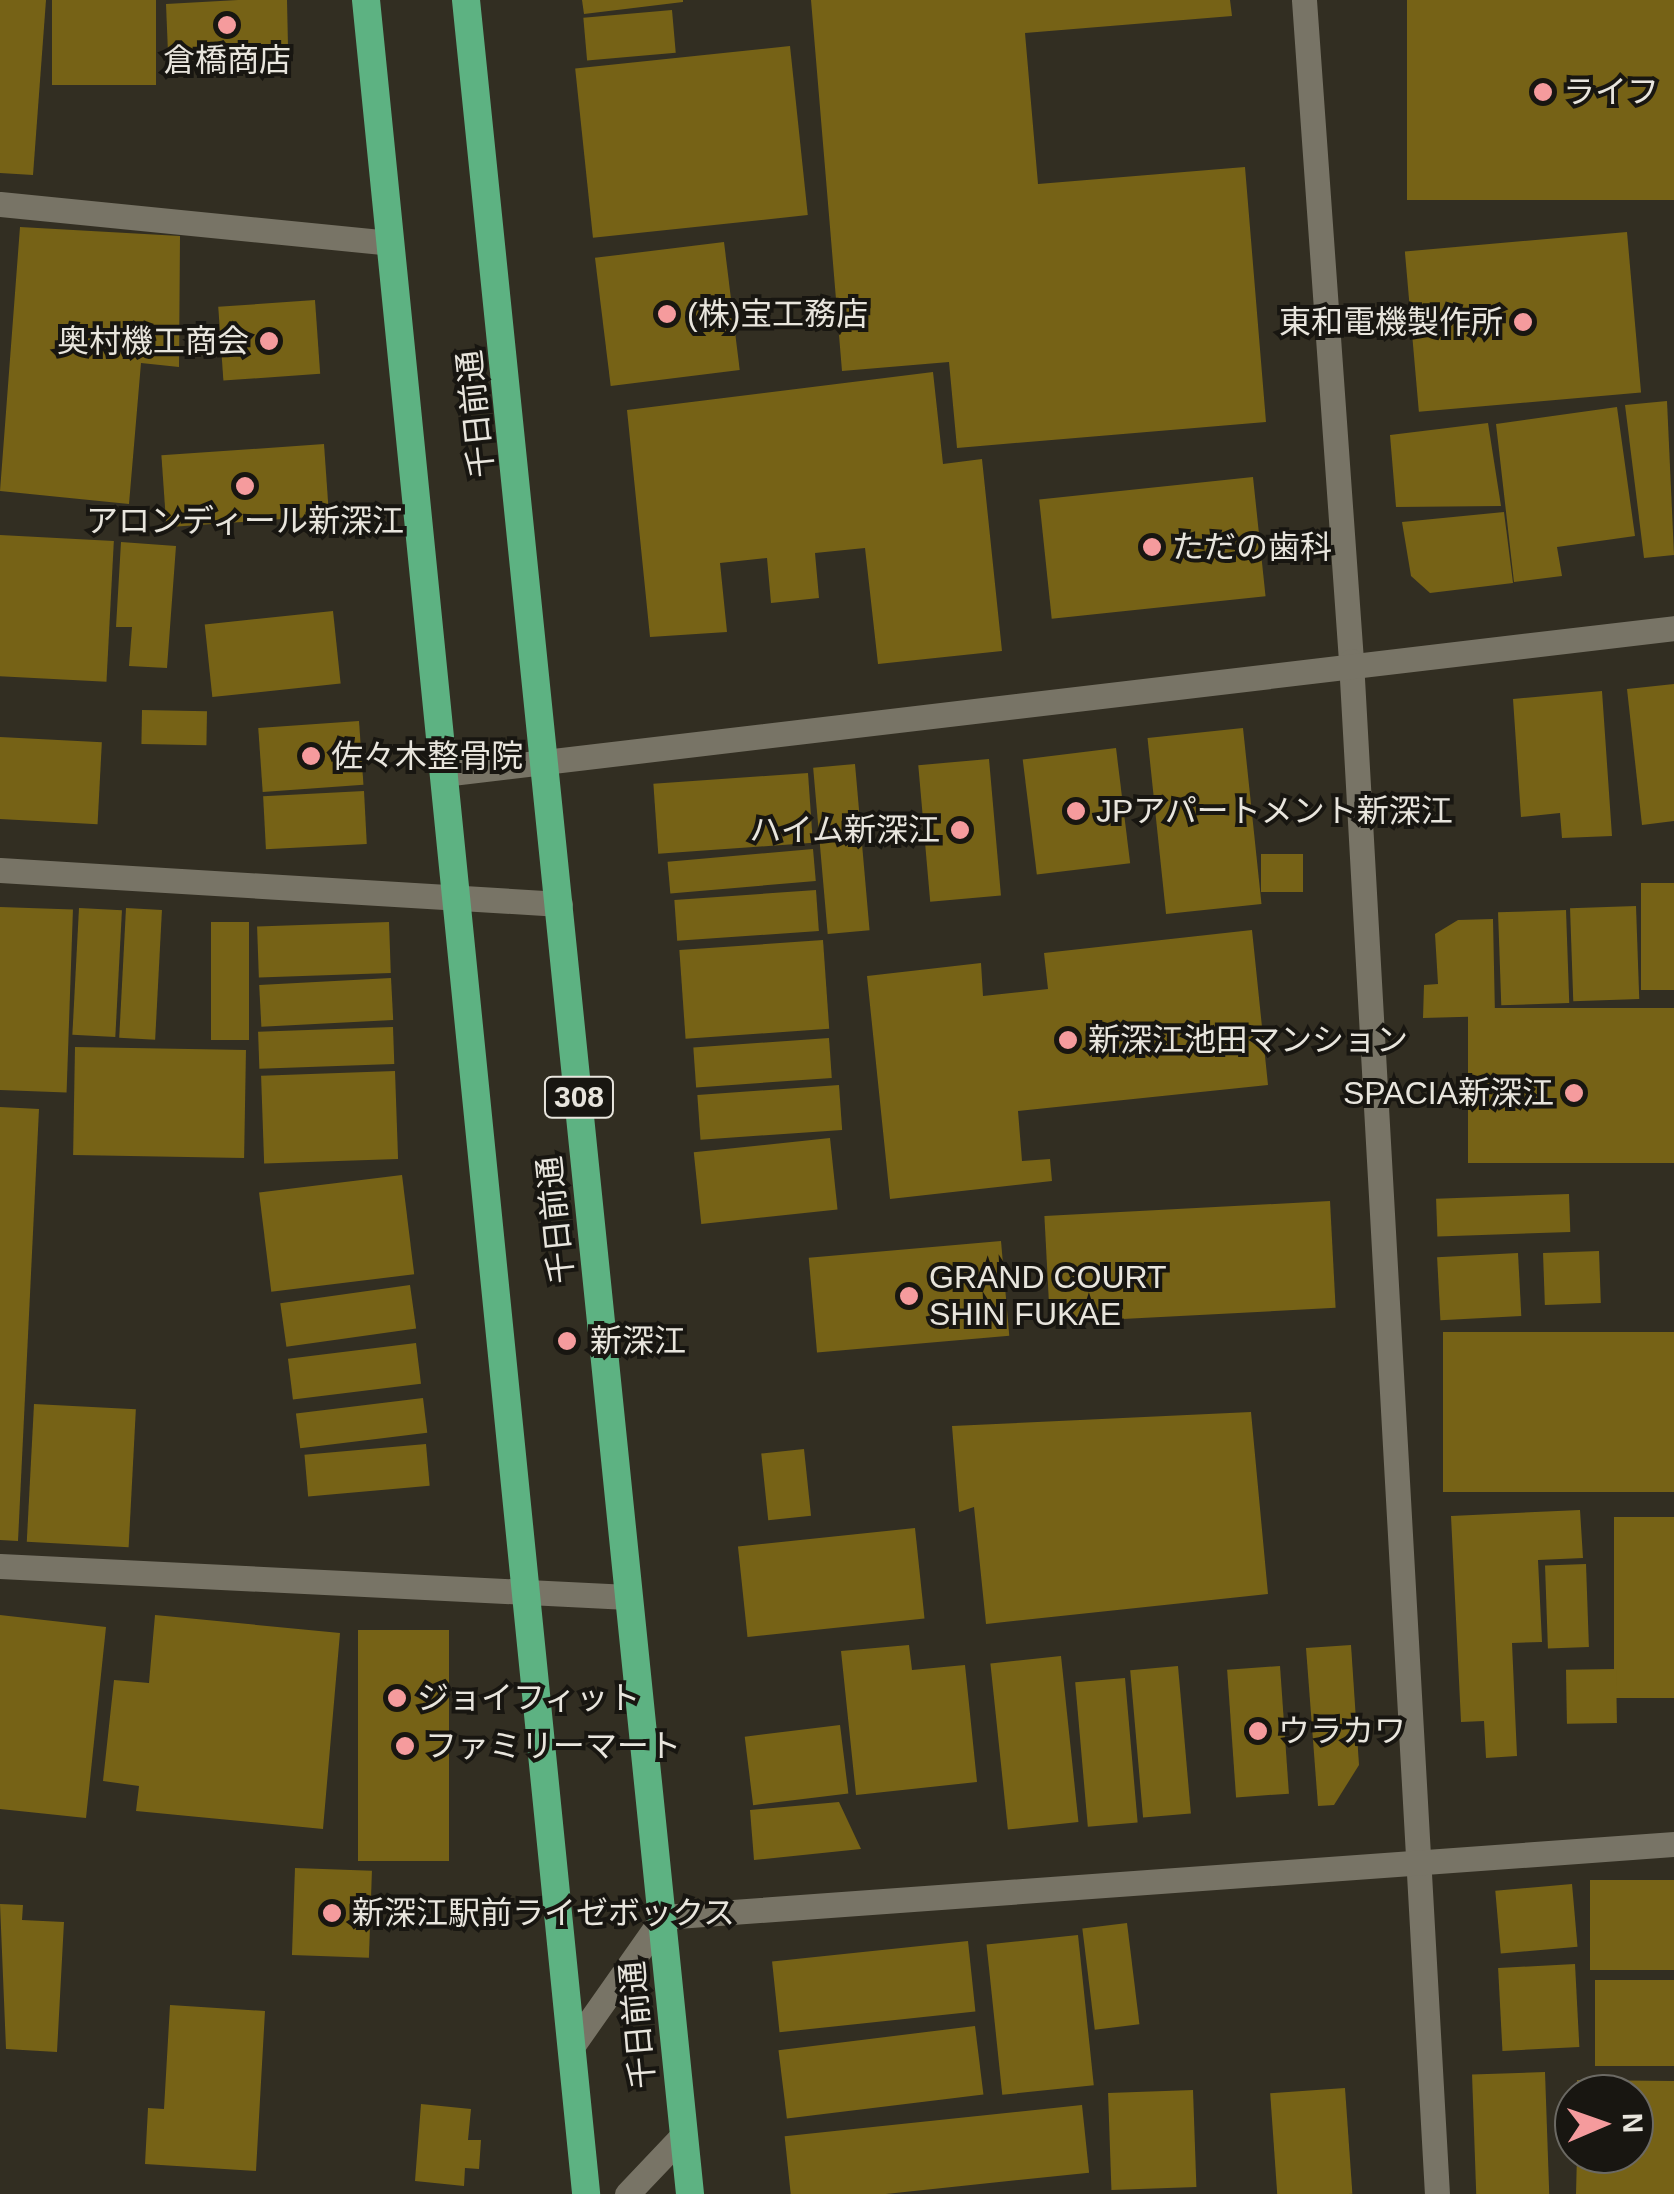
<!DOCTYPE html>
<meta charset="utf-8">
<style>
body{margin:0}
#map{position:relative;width:1674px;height:2194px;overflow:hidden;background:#322e22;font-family:Helvetica,"Noto Sans JP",sans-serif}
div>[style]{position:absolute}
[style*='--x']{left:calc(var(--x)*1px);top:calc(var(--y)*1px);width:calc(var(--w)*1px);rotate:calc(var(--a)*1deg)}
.building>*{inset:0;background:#766216;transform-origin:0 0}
.minor>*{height:25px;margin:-12.5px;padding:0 12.5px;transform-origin:12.5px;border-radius:12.5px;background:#787466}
.trunk>*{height:28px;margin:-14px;padding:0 14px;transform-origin:14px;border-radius:14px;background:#5db282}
.dots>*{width:28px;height:28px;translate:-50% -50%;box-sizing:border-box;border:5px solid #181611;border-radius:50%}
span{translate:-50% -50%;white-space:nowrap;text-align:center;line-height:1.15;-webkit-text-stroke:8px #181611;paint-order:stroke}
.shield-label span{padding:2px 8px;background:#181611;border:2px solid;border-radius:8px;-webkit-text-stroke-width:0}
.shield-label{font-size:30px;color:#e8e5dd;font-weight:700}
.poi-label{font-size:32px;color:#e8e5dd}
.left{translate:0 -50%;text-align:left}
.right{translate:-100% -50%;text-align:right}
.street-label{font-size:32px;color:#e8e5dd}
.north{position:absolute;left:1554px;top:2074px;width:100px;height:100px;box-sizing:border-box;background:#181611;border:2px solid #6b6963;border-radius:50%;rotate:88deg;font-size:28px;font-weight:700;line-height:40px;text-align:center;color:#e8e5dd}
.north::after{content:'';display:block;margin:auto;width:35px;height:45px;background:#f59b9d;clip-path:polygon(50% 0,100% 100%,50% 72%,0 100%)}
</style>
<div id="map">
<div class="building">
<div style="clip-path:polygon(0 0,46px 0,33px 175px,0 173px)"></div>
<div style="left:52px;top:0;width:104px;height:85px"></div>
<div style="clip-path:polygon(238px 0,287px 0,288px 47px,168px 53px,166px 4px)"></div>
<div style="clip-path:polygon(582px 0,683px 0,683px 2px,584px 14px)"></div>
<div style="clip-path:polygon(811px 0,1230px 0,1232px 16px,1025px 33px,1038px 184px,1245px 167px,1266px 422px,957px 448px,949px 362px,842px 371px)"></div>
<div style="left:1407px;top:0;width:267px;height:200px"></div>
<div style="left:672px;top:10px;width:43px;height:89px;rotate:85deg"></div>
<div style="left:790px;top:46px;width:170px;height:216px;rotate:84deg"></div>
<div style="clip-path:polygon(20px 227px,180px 236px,179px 367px,141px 363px,129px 504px,0 491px)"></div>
<div style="left:1627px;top:232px;width:161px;height:223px;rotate:85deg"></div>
<div style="left:724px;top:242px;width:129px;height:130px;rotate:83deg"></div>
<div style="left:315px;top:300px;width:74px;height:97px;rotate:86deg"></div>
<div style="clip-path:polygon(933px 372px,943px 464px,982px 459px,1002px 651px,878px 664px,865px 548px,815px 553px,819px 598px,771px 603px,767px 558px,720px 563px,727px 632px,650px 637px,627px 410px)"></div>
<div style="clip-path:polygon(1667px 401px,1674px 555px,1644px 558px,1625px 405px)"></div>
<div style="clip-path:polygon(1617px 407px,1635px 536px,1557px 547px,1562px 576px,1514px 582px,1496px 424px)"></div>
<div style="clip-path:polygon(1488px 423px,1501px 506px,1396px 507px,1390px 435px)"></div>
<div style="left:324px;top:444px;width:72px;height:163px;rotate:86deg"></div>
<div style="left:1253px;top:477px;width:120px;height:215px;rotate:84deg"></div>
<div style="clip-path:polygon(1504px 512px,1513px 583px,1430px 593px,1411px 576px,1402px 522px)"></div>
<div style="left:0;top:535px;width:114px;height:141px;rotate:3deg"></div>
<div style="clip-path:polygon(121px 542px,176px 546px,167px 668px,129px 666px,132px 627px,116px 627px)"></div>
<div style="left:333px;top:611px;width:73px;height:129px;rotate:84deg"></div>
<div style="clip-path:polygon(1674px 684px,1674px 821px,1642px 825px,1627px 689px)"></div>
<div style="clip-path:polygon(1602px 691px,1612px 836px,1562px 838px,1560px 813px,1521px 817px,1513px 699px)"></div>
<div style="left:142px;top:710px;width:65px;height:34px;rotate:1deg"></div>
<div style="left:359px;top:721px;width:64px;height:101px;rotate:86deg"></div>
<div style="left:1243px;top:728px;width:177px;height:96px;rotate:84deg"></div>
<div style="left:0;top:737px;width:102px;height:82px;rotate:3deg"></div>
<div style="left:1116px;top:748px;width:116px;height:94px;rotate:83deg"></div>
<div style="left:989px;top:759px;width:137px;height:71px;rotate:85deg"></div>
<div style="left:855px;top:764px;width:167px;height:42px;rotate:85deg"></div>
<div style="left:808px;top:773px;width:70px;height:155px;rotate:86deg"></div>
<div style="left:364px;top:791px;width:53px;height:101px;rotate:87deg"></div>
<div style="left:813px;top:849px;width:32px;height:146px;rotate:85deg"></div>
<div style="left:1303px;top:854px;width:38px;height:42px;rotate:90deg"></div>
<div style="left:1674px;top:883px;width:107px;height:33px;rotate:90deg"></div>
<div style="left:816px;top:890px;width:41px;height:142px;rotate:86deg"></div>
<div style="left:1636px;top:906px;width:93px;height:66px;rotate:88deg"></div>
<div style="left:0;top:907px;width:73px;height:183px;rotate:2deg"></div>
<div style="left:79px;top:908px;width:43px;height:127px;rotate:3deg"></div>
<div style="left:126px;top:908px;width:36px;height:130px;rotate:3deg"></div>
<div style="left:1566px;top:910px;width:93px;height:68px;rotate:88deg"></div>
<div style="clip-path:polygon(1493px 919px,1495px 1016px,1423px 1018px,1424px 985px,1438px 984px,1435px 934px,1458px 920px)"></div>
<div style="left:211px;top:922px;width:38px;height:118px"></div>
<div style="left:389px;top:922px;width:51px;height:132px;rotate:88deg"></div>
<div style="clip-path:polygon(1252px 930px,1268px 1085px,1018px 1111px,1022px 1161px,1050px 1159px,1052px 1181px,890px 1199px,867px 976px,981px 963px,983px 996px,1048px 989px,1044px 953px)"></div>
<div style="left:823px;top:940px;width:89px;height:144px;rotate:86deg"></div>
<div style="left:391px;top:978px;width:42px;height:132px;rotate:87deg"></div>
<div style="left:1674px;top:1008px;width:155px;height:206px;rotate:90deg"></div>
<div style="left:393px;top:1027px;width:37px;height:135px;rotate:88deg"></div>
<div style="left:829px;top:1038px;width:40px;height:136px;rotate:86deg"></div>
<div style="left:75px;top:1047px;width:171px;height:108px;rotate:1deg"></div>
<div style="left:395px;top:1071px;width:88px;height:134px;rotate:88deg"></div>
<div style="left:839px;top:1085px;width:45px;height:142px;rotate:86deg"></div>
<div style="clip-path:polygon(0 1107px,39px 1109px,18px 1541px,0 1540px)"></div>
<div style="left:830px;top:1138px;width:72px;height:137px;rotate:84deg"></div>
<div style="left:402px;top:1175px;width:100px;height:144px;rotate:83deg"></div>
<div style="left:1569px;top:1194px;width:38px;height:133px;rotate:88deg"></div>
<div style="left:1330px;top:1201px;width:107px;height:286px;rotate:87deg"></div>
<div style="left:1001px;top:1241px;width:95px;height:193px;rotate:85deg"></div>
<div style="left:1599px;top:1251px;width:52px;height:56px;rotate:88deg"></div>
<div style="left:1518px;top:1253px;width:63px;height:81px;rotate:87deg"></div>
<div style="left:410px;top:1285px;width:44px;height:131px;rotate:82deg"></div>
<div style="left:1674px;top:1332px;width:160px;height:231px;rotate:90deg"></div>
<div style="left:416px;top:1343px;width:41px;height:129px;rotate:83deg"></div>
<div style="left:423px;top:1398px;width:35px;height:128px;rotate:83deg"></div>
<div style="left:34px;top:1404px;width:102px;height:138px;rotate:3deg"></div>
<div style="clip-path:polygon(1251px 1412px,1268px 1594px,986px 1624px,974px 1507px,959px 1512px,952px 1426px)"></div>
<div style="left:426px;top:1444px;width:42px;height:122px;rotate:85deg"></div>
<div style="left:804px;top:1449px;width:67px;height:43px;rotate:84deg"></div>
<div style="clip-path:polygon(1580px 1510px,1583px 1558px,1538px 1560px,1542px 1642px,1512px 1643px,1517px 1756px,1486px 1758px,1484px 1721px,1461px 1722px,1451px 1516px)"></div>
<div style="left:1674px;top:1517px;width:181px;height:60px;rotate:90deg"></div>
<div style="left:915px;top:1528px;width:91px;height:178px;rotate:84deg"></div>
<div style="left:1586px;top:1564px;width:83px;height:41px;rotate:88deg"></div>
<div style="clip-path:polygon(0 1615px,106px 1627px,86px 1818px,0 1809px)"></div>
<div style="clip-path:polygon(155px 1615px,340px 1633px,323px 1829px,136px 1811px,139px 1786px,103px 1781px,114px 1680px,149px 1683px)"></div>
<div style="left:449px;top:1630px;width:231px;height:91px;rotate:90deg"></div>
<div style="clip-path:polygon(909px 1645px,912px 1670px,965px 1665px,977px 1782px,856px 1795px,841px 1651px)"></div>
<div style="clip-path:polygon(1351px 1645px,1359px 1765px,1334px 1805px,1318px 1806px,1306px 1648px)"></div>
<div style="left:1061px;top:1656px;width:167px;height:71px;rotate:84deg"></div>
<div style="left:1178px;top:1666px;width:148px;height:48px;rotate:85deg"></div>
<div style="left:1280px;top:1666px;width:128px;height:53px;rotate:86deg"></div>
<div style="left:1616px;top:1669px;width:54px;height:50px;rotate:89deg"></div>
<div style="left:1125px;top:1678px;width:145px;height:50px;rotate:85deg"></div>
<div style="left:840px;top:1725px;width:69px;height:96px;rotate:83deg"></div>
<div style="clip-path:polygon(839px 1802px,861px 1849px,754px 1860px,750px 1810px)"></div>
<div style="left:295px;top:1868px;width:77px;height:87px;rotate:2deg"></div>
<div style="left:1590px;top:1880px;width:84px;height:90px"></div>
<div style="left:1572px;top:1884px;width:63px;height:77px;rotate:85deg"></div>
<div style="clip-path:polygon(0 1904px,23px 1905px,22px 1920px,64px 1922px,57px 2052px,6px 2049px)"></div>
<div style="left:1127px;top:1923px;width:102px;height:45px;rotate:83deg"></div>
<div style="left:1078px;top:1935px;width:151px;height:92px;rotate:84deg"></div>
<div style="left:968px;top:1941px;width:71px;height:197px;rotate:84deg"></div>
<div style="left:1575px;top:1964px;width:83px;height:77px;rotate:87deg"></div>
<div style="left:1595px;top:1980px;width:79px;height:86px"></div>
<div style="clip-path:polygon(170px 2005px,265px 2011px,256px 2171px,145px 2164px,148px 2108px,164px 2109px)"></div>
<div style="left:975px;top:2026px;width:69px;height:198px;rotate:83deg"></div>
<div style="left:1545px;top:2072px;width:122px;height:73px;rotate:88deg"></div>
<div style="clip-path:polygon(1577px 2080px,1674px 2081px,1674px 2194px,1576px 2194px,1577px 2154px,1634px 2154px,1634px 2094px,1577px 2094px)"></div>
<div style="left:1345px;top:2088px;width:106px;height:75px;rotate:86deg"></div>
<div style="left:1193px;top:2090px;width:97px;height:85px;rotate:88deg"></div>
<div style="clip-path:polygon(421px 2104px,471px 2109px,468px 2140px,481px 2140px,479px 2169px,465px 2168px,464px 2186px,415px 2181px)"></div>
<div style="left:1082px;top:2105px;width:68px;height:299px;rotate:84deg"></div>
</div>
<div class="minor">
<div style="--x:1304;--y:0;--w:663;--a:85.93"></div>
<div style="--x:1351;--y:661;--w:1535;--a:86.79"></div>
<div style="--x:0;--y:204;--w:392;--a:5.7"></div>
<div style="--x:443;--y:774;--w:1240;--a:-6.76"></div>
<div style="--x:0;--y:870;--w:561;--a:3.47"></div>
<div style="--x:0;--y:1566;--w:629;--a:2.83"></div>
<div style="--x:573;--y:2045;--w:156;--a:-54.9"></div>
<div style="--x:663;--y:1917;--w:1014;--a:-4.13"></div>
<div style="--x:627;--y:2194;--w:83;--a:-46.5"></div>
</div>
<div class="trunk">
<div style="--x:366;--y:0;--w:2205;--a:84.27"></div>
<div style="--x:466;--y:0;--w:2205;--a:84.17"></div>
</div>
<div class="dots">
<div style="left:227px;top:25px;background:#f59b9d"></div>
<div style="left:1543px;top:92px;background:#f59b9d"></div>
<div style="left:667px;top:314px;background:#f59b9d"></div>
<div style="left:1523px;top:322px;background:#f59b9d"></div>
<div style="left:269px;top:341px;background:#f59b9d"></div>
<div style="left:245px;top:486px;background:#f59b9d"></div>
<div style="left:1152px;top:547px;background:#f59b9d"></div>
<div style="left:311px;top:756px;background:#f59b9d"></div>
<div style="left:1076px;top:811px;background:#f59b9d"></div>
<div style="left:960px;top:830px;background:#f59b9d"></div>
<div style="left:1068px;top:1040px;background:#f59b9d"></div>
<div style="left:1574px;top:1093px;background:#f59b9d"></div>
<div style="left:909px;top:1296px;background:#f59b9d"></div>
<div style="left:567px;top:1341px;background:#f59b9d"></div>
<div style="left:397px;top:1698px;background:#f59b9d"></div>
<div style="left:1258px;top:1731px;background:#f59b9d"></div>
<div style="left:405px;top:1746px;background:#f59b9d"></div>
<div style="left:332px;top:1913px;background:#f59b9d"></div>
</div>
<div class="shield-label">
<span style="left:579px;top:1097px">308</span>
</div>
<div class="poi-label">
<span style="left:227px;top:60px">倉橋商店</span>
<span class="left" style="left:1563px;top:92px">ライフ</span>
<span class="left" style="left:687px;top:314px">(株)宝工務店</span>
<span class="right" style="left:1503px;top:322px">東和電機製作所</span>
<span class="right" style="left:249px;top:341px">奥村機工商会</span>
<span style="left:245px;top:521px">アロンディール新深江</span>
<span class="left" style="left:1172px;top:547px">ただの歯科</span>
<span class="left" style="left:331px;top:756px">佐々木整骨院</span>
<span class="left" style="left:1096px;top:811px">JPアパートメント新深江</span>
<span class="right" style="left:940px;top:830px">ハイム新深江</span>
<span class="left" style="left:1088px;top:1040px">新深江池田マンション</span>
<span class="right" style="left:1554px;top:1093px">SPACIA新深江</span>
<span class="left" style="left:929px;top:1296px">GRAND COURT<br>SHIN FUKAE</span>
<span class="left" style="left:590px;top:1341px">新深江</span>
<span class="left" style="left:417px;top:1698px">ジョイフィット</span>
<span class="left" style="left:1278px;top:1731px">ウラカワ</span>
<span class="left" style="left:425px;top:1746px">ファミリーマート</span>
<span class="left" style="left:352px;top:1913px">新深江駅前ライゼボックス</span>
</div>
<div class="street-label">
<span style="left:476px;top:414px;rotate:-96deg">千日前通</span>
<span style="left:556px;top:1220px;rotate:-96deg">千日前通</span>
<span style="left:638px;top:2025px;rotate:-95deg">千日前通</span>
</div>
<div class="north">N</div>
</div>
